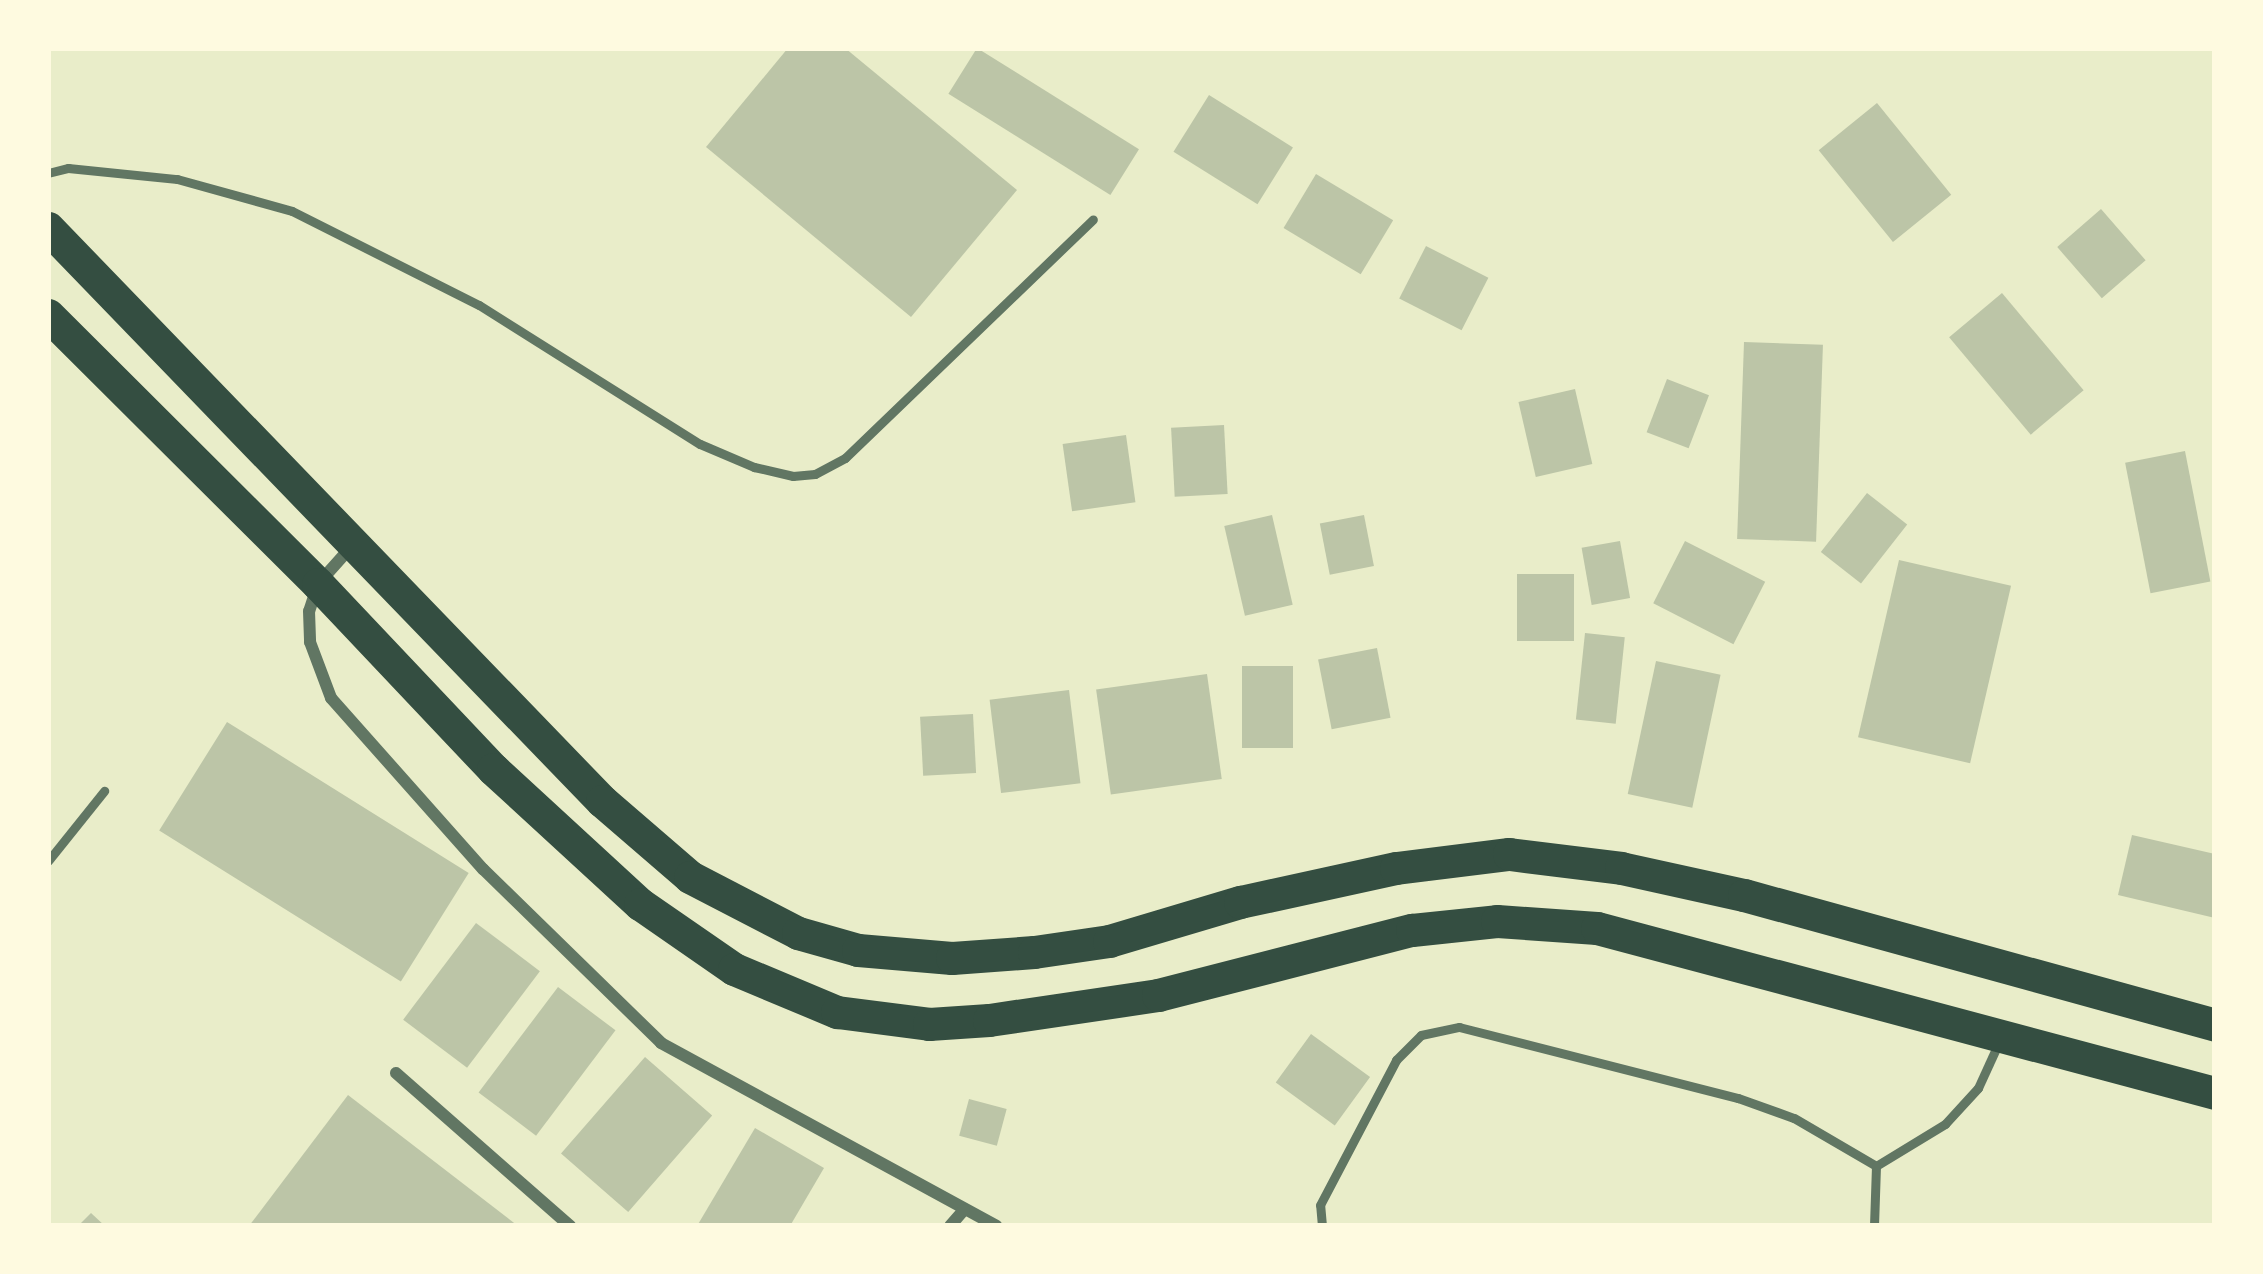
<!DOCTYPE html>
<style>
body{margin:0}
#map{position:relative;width:2263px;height:1274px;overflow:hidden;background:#e9edc9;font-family:"Public Sans",sans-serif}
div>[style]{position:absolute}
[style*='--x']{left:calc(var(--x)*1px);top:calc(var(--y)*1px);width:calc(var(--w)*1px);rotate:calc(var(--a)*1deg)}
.building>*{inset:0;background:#bcc5a7;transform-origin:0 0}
.service>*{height:9px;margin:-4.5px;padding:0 4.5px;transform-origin:4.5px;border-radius:4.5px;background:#617663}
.minor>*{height:12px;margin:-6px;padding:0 6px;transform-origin:6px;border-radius:6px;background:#617663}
.trunk>*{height:33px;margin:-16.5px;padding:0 16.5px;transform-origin:16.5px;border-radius:16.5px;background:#344e41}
span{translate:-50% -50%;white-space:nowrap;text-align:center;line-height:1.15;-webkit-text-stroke:10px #fefae0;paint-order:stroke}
.frame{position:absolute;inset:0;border:51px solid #fefae0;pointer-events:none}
</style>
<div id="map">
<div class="building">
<div style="clip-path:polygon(788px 48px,845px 48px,1017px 190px,911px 317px,706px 147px)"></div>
<div style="left:977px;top:48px;width:191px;height:54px;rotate:32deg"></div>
<div style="left:1209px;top:95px;width:99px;height:67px;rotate:32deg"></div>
<div style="left:1877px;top:103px;width:118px;height:75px;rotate:51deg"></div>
<div style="left:1316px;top:174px;width:90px;height:63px;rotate:31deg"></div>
<div style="left:2101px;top:209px;width:68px;height:58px;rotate:49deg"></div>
<div style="left:1426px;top:246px;width:70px;height:59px;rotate:27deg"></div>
<div style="left:2002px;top:293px;width:127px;height:69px;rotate:50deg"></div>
<div style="left:1744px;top:342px;width:79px;height:197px;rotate:2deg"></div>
<div style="left:1667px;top:379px;width:45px;height:57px;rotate:21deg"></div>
<div style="left:1575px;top:389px;width:77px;height:58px;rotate:77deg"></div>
<div style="left:1224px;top:425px;width:69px;height:53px;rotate:87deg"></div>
<div style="left:1126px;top:435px;width:68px;height:64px;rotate:82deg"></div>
<div style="left:2185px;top:451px;width:133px;height:61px;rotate:79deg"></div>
<div style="left:1867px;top:493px;width:51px;height:75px;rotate:38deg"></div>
<div style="left:1272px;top:515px;width:92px;height:49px;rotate:77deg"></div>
<div style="left:1364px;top:515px;width:52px;height:45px;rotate:79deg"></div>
<div style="left:1620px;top:541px;width:58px;height:39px;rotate:80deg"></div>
<div style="left:1685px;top:541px;width:90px;height:70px;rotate:27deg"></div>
<div style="left:1899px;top:560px;width:115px;height:182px;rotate:13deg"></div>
<div style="left:1517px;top:574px;width:57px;height:67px"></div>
<div style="left:1585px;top:633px;width:40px;height:87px;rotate:6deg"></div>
<div style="left:1377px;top:648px;width:71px;height:60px;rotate:79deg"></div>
<div style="left:1656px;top:661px;width:66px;height:136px;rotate:12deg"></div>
<div style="left:1242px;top:666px;width:51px;height:82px"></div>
<div style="left:1207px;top:674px;width:106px;height:112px;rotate:82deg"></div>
<div style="left:1069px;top:690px;width:94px;height:80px;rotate:83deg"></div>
<div style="left:973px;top:714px;width:59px;height:53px;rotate:87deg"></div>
<div style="left:227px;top:722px;width:285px;height:128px;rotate:32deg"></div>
<div style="clip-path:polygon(2132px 835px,2215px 854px,2215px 918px,2118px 895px)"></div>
<div style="left:476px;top:923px;width:80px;height:121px;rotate:37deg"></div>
<div style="left:558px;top:987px;width:72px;height:132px;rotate:37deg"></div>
<div style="left:1311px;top:1034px;width:73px;height:60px;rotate:36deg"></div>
<div style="left:645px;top:1057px;width:89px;height:128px;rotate:41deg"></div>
<div style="clip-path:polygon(348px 1095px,518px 1226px,249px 1226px)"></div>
<div style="left:969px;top:1099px;width:39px;height:38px;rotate:15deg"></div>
<div style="clip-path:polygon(755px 1128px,824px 1168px,790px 1226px,697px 1226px)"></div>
<div style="clip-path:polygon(91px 1213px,105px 1226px,78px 1226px)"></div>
</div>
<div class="service">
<div style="--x:48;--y:173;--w:21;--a:-14"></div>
<div style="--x:68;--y:168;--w:110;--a:5.8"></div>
<div style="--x:177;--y:179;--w:119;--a:15.5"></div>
<div style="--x:292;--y:211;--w:209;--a:26.7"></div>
<div style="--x:479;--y:305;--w:261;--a:32.2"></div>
<div style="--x:700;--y:444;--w:59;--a:23.1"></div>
<div style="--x:754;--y:467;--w:40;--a:13"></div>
<div style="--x:793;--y:476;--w:22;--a:-5"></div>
<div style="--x:815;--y:474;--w:34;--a:-28"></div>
<div style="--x:845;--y:458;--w:344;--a:-43.9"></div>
<div style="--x:48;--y:861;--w:90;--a:-51.3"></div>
<div style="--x:1876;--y:1166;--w:81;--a:-31.3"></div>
<div style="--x:1945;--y:1124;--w:49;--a:-47.5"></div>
<div style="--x:1978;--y:1088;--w:51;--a:-65.5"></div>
<div style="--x:1322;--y:1226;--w:21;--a:-95"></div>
<div style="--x:1320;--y:1205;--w:164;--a:-62.3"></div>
<div style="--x:1396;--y:1060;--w:35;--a:-45"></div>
<div style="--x:1421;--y:1035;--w:39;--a:-12"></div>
<div style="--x:1459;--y:1027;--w:288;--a:14.3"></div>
<div style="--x:1738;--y:1098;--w:59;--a:19.7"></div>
<div style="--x:1794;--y:1118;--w:95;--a:30.3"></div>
<div style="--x:1874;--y:1226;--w:60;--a:-88.1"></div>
</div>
<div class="minor">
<div style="--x:351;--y:547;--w:50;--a:131.7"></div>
<div style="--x:318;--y:584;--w:28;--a:108"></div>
<div style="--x:309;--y:611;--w:31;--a:88"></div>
<div style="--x:310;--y:642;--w:60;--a:69.4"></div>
<div style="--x:331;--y:698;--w:229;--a:48.4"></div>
<div style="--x:483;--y:869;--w:249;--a:44.3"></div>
<div style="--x:661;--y:1043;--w:382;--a:28.6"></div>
<div style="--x:396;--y:1073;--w:232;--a:41.3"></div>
<div style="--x:950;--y:1226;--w:21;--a:-49"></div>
</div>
<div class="trunk">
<div style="--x:48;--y:228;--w:797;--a:45.97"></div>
<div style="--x:602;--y:801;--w:116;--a:40.8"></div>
<div style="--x:690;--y:877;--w:122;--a:27.4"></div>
<div style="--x:798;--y:933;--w:62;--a:15.8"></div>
<div style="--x:858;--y:950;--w:94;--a:4.9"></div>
<div style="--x:952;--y:958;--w:82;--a:-4.2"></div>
<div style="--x:1034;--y:952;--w:76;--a:-8.3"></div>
<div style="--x:1109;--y:941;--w:137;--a:-16.6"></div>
<div style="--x:1240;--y:902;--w:160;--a:-12.3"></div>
<div style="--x:1396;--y:868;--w:114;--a:-7.1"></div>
<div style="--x:1509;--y:854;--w:113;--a:7.1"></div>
<div style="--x:1621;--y:868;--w:126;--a:12.4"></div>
<div style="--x:1744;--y:895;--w:489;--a:15.4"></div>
<div style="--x:48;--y:315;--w:381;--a:44.9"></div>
<div style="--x:318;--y:584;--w:255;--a:46.6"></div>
<div style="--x:493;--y:769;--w:200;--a:42.6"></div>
<div style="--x:640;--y:904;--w:114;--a:34.7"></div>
<div style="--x:734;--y:969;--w:112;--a:22.7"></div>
<div style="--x:837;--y:1012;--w:93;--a:7.4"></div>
<div style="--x:929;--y:1024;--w:60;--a:-3.8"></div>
<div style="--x:989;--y:1020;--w:171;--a:-8.4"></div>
<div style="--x:1158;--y:995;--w:262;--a:-14.4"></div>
<div style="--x:1412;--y:930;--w:85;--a:-6"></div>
<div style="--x:1497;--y:921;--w:100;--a:4"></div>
<div style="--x:1597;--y:928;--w:640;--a:14.95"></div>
</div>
<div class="frame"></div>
</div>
